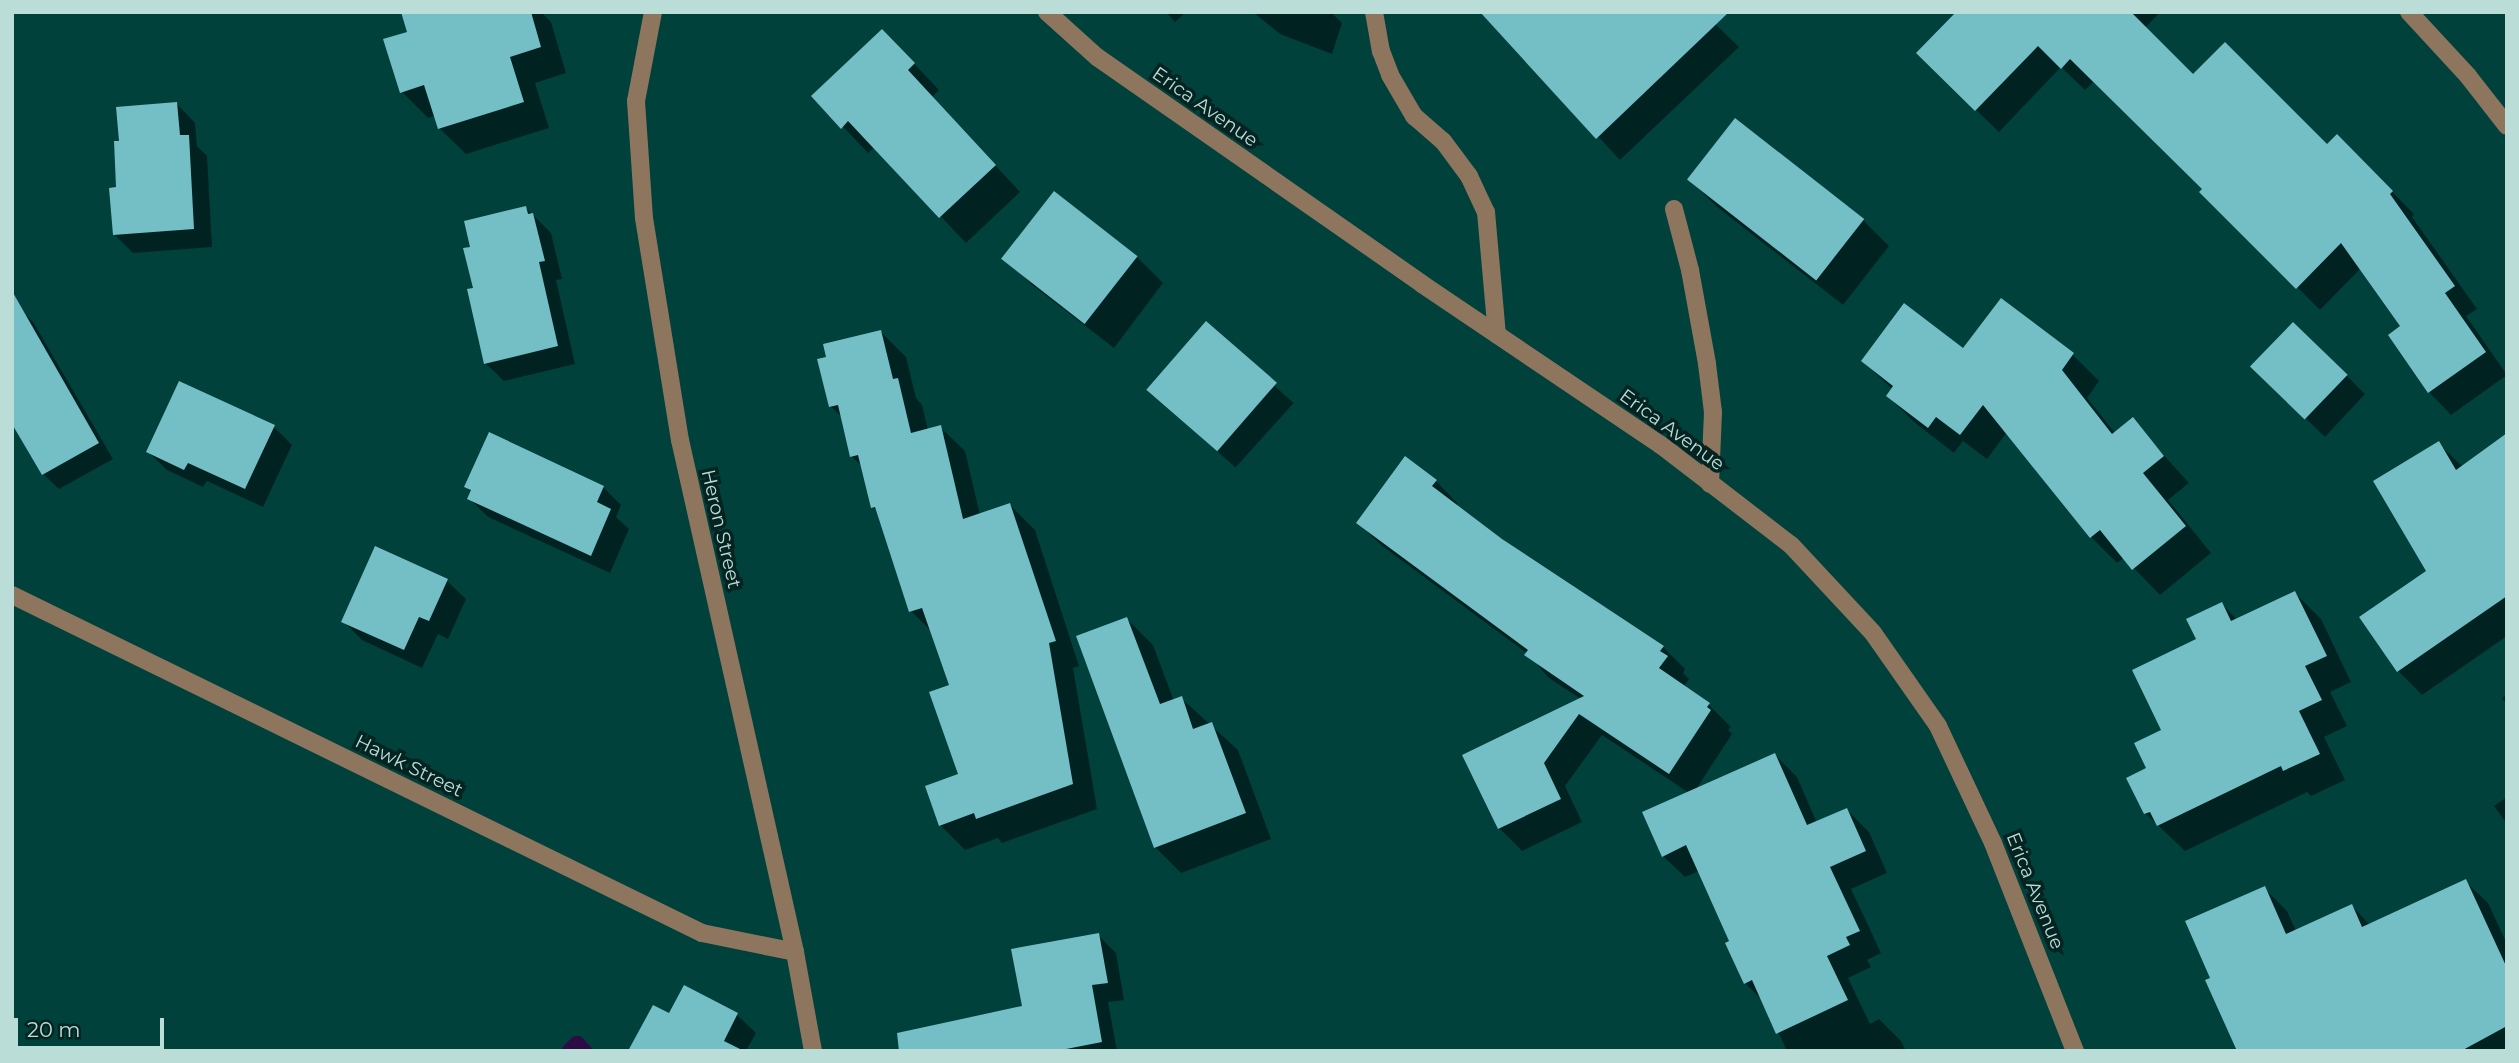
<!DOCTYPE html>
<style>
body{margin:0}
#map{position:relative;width:2519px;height:1063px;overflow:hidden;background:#00413c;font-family:Montserrat,sans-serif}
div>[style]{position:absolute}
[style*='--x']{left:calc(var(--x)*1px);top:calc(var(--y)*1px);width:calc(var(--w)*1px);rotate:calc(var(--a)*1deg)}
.shadow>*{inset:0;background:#0007;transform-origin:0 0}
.stream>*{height:16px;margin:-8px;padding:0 8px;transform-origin:8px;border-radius:8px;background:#2c0c45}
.building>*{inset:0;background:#74bec6;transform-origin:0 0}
.minor>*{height:18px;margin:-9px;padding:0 9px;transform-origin:9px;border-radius:9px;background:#8e755e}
span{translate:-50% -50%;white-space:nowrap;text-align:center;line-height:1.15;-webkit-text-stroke:7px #052421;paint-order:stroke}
.street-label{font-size:19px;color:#baddd8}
.frame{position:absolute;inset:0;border:14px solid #baddd8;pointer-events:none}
.scale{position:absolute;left:14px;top:1018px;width:150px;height:32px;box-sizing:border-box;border:4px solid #baddd8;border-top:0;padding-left:9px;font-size:21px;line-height:24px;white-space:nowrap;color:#baddd8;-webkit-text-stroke:5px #052421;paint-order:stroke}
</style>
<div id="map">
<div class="shadow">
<div style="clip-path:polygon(402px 12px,541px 12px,551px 22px,566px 73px,535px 83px,549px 128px,466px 154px,439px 128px,435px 116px,428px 118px,402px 92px,409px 33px)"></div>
<div style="clip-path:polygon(1166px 12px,1186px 12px,1175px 22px)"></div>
<div style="clip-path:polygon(1253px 12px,1331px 12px,1342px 23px,1332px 54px,1280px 34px)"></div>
<div style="clip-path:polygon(1703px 12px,1739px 47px,1620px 160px,1496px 27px)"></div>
<div style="clip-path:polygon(2006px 12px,2160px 12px,2145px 28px,2194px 77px,2327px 146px,2337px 136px,2414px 214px,2412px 217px,2477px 309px,2466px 316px,2507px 375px,2451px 415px,2429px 392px,2403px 327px,2361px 268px,2320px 310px,2202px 192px,2204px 189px,2094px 81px,2085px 90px,2061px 67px,1999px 132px,1941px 76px)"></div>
<div style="clip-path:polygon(908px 57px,939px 90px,932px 97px,1020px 192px,966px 243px,875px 147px,868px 153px,814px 96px)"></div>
<div style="clip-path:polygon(177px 104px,195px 123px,197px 146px,207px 156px,212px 247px,133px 253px,114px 234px,118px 189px)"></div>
<div style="clip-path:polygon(1690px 180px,1863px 220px,1889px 246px,1843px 305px,1716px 206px)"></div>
<div style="clip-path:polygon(526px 208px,551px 233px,562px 279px,556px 280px,575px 364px,504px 381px,485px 363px,472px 248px)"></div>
<div style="clip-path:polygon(1137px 257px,1163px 283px,1114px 348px,1031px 284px,1005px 258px)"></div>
<div style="clip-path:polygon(2001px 300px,2073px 355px,2099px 381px,2087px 398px,2115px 433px,2132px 420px,2189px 483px,2168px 500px,2211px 553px,2160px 595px,2124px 558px,2117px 563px,2091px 537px,2007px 432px,1987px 459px,1963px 441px,1954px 453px,1914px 422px,1888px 396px,1893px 390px,1863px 361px,1963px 350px)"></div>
<div style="clip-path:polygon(18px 307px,33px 322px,113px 459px,59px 489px,43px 474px)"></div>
<div style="left:1206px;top:324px;width:118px;height:87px;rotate:42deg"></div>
<div style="clip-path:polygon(881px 332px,906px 357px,916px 398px,922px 405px,928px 430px,940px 427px,965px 451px,980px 515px,1010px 505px,1035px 530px,1079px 666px,1073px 668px,1097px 809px,1002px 843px,998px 838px,965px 850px,940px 825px,960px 775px,951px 687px,933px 633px,911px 611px,879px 513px,873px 507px,863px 467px,851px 456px,843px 418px,830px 406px,828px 358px)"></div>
<div style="clip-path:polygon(2253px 367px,2347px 376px,2365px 394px,2325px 437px)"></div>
<div style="clip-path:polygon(274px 427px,292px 445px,263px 507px,207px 481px,203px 487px,167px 470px,148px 452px)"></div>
<div style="clip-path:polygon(2507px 435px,2507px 636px,2422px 695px,2398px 671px,2429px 571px,2439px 444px,2463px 467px)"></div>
<div style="clip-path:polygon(1406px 458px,1436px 481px,1458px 504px,1456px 507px,1501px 541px,1663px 647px,1685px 669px,1683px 673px,1689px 679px,1684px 686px,1709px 705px,1731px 727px,1728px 730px,1732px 734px,1695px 791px,1775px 755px,1797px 777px,1817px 823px,1847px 810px,1869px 832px,1887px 873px,1851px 889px,1881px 953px,1867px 960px,1871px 967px,1848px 978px,1870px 1024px,1879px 1019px,1901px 1041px,1906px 1051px,1787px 1051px,1764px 1002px,1745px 983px,1731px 942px,1699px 871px,1685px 877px,1663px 856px,1689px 793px,1602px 735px,1565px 786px,1582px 822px,1522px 851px,1499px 828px,1581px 699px,1549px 678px,1528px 654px,1381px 545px,1358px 523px)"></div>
<div style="clip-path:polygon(466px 486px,603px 487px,621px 505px,616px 517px,629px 529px,610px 573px,488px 517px,469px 498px,472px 492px)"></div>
<div style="clip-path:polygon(376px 549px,447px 581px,466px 599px,448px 639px,438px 634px,422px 668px,362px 640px,343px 621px)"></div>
<div style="clip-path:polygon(2295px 593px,2321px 619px,2351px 682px,2330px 692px,2347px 726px,2324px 737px,2345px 780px,2311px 796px,2307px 792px,2185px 851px,2145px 813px,2149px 769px,2198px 640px,2222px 604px,2237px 620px)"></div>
<div style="clip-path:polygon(1127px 619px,1153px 645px,1174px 701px,1181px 698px,1238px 750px,1271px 839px,1181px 873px,1155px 847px)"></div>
<div style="clip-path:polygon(2507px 694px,2507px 705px,2502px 698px)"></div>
<div style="clip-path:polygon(2507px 797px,2507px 824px,2494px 806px)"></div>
<div style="clip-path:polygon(2465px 881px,2488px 903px,2507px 944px,2507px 1051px,2311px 1051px,2212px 979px,2264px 888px,2287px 911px,2296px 931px,2352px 906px,2370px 925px)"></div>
<div style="clip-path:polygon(1098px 935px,1116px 953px,1124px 1000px,1108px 1002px,1117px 1051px,951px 1051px,1024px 1007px)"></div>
<div style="clip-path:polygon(685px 987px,737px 1015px,756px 1033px,746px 1051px,630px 1051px,670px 1016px)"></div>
</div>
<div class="stream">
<div style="--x:570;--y:1051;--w:10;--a:-45"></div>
<div style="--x:577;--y:1044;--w:10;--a:45"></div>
</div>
<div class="building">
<div style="clip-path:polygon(401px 12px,531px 12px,541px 47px,510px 57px,524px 102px,438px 129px,424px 85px,400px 93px,383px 39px,407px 32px)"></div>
<div style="clip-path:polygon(1480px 12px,1729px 12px,1596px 139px)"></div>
<div style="clip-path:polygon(1956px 12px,2131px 12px,2193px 74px,2225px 42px,2327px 144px,2337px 134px,2393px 191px,2390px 194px,2455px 286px,2445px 293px,2486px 352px,2428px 393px,2388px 335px,2400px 326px,2341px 243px,2296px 289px,2199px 192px,2202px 189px,2070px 59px,2061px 69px,2038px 46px,1975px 111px,1916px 53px)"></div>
<div style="clip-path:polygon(882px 29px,915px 63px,908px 70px,996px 165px,939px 218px,848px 121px,841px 129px,811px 96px)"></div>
<div style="clip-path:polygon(177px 102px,180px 135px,189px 135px,194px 229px,113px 235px,109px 188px,116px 187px,114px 141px,119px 141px,116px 107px)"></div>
<div style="left:1735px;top:118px;width:164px;height:78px;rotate:38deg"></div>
<div style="left:1054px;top:191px;width:106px;height:86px;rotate:38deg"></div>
<div style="clip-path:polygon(526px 206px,528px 214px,533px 213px,545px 261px,539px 262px,558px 346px,484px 364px,467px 289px,473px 288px,463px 248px,470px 247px,464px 221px)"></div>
<div style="clip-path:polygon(12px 291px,99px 443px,42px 475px,12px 424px)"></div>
<div style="clip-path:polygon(2001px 298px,2074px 353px,2062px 370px,2112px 434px,2133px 417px,2164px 456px,2143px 473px,2186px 526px,2132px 570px,2100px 530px,2090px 538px,1983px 405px,1960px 435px,1936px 417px,1928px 428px,1886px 396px,1893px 386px,1861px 361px,1904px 303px,1963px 348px)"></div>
<div style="left:1206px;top:321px;width:94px;height:91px;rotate:41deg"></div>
<div style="left:2293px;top:322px;width:76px;height:62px;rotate:44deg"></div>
<div style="clip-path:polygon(881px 330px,893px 379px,898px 378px,911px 433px,941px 425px,963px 519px,1010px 503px,1056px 641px,1049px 643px,1073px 784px,976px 819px,974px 813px,939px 826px,925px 786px,958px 774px,929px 692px,949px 685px,922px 608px,909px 612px,875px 507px,871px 508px,858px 455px,850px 457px,838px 405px,829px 407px,817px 359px,826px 357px,823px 344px)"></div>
<div style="clip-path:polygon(179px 381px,275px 425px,245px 489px,188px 463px,184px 470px,146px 452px)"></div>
<div style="clip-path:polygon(489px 432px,604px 486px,597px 502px,611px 509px,591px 556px,467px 499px,471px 490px,464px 487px)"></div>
<div style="clip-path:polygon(2507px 433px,2507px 596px,2397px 672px,2359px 617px,2426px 571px,2373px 481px,2439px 441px,2456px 470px)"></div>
<div style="clip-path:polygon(1405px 456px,1437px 480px,1432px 486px,1502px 539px,1664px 646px,1660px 651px,1668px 656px,1659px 668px,1710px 703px,1707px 707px,1711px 710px,1669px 774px,1579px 714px,1544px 763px,1561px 799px,1498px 829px,1462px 755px,1584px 696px,1524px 655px,1528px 650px,1356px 523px)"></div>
<div style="clip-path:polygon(375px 546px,448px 579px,429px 621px,419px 617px,404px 650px,341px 622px)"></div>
<div style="clip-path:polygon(2295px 591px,2327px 656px,2305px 666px,2322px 700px,2299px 711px,2320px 754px,2283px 771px,2281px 766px,2157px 826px,2150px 812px,2144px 814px,2126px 778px,2146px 768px,2134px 743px,2161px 730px,2132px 670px,2196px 639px,2186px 619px,2222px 602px,2231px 621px)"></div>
<div style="clip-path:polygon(1127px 617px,1160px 704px,1182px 696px,1193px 729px,1212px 722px,1246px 813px,1154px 848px,1076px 636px)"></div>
<div style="clip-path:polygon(1775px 753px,1807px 825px,1847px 808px,1866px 851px,1830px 867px,1860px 931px,1846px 937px,1850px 945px,1827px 956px,1848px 1000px,1776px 1034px,1752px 980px,1744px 984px,1725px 943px,1729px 941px,1686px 845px,1662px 857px,1642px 812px)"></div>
<div style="clip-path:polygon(2466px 879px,2507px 968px,2507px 1026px,2461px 1051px,2237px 1051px,2205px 980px,2210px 978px,2185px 921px,2265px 886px,2286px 934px,2352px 904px,2362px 927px)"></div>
<div style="clip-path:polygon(1099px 933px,1108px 983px,1092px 985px,1102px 1042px,1056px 1051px,899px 1051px,897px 1033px,1022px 1006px,1011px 949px)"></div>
<div style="clip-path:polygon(684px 985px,738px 1013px,724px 1041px,744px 1051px,628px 1051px,653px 1005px,669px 1013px)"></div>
</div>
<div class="minor">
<div style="--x:653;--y:12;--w:91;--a:100.8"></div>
<div style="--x:636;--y:101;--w:117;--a:86.1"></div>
<div style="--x:644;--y:218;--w:225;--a:80.8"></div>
<div style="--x:680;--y:440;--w:525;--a:77.34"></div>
<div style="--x:795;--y:952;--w:101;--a:79.7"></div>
<div style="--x:1047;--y:12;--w:67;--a:42"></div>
<div style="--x:1097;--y:57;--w:396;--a:34.9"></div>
<div style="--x:1422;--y:284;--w:288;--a:34"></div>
<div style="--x:1661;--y:445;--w:164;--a:37.6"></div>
<div style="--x:1791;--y:545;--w:120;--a:47"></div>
<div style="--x:1873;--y:633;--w:113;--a:55"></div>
<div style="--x:1938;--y:726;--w:129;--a:64.8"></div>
<div style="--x:1993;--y:843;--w:224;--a:68.5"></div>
<div style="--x:1374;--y:12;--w:40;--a:80"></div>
<div style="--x:1381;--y:51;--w:26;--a:69"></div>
<div style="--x:1390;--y:75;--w:48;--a:59.7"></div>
<div style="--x:1414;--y:116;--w:38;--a:41"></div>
<div style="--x:1443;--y:141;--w:44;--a:53.4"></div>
<div style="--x:1469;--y:176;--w:40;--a:65"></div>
<div style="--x:1486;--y:212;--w:123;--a:84.9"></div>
<div style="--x:2409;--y:12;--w:87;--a:47.3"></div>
<div style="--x:2468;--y:76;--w:63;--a:52"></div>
<div style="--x:1674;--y:209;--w:63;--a:75.3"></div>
<div style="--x:1690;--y:270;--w:96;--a:79.7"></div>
<div style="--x:1707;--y:364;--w:48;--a:82.9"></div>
<div style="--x:1713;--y:412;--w:72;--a:92.4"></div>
<div style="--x:12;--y:595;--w:768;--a:26.1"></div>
<div style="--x:702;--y:933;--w:95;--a:11.5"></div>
</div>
<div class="street-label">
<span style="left:1205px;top:107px;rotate:35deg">Erica Avenue</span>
<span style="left:1672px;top:430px;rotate:36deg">Erica Avenue</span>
<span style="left:721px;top:529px;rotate:77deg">Heron Street</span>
<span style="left:409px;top:766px;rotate:26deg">Hawk Street</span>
<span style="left:2035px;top:891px;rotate:68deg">Erica Avenue</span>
</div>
<div class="frame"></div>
<div class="scale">20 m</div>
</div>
